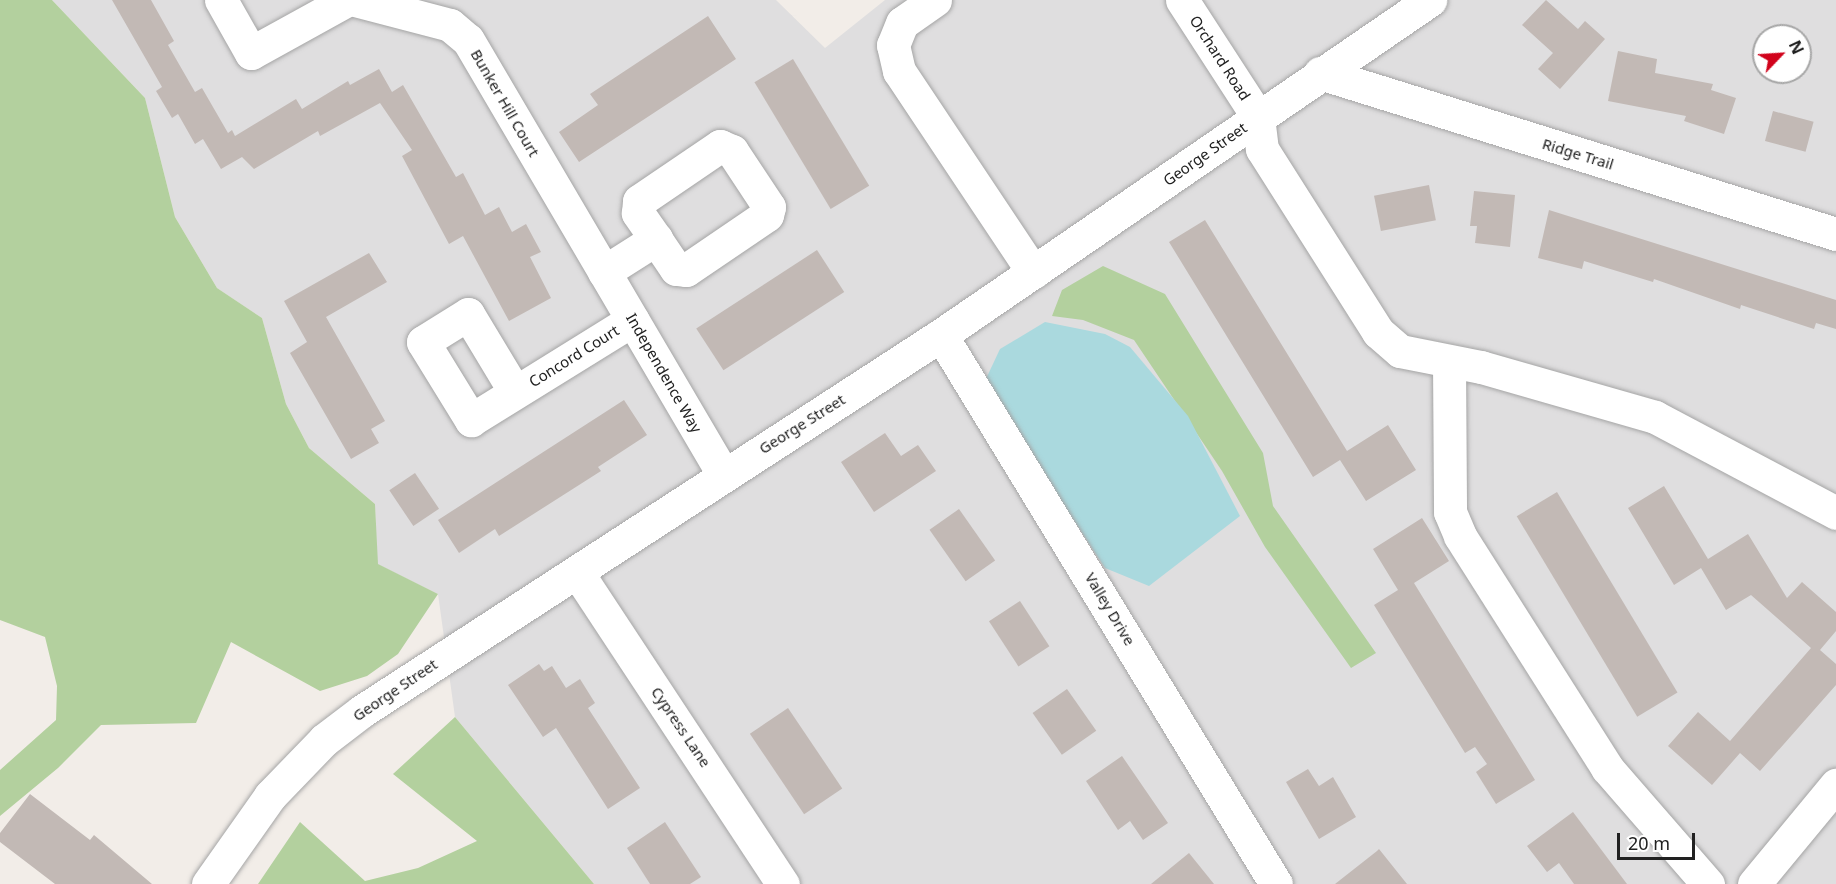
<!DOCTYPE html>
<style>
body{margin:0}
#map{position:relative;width:1836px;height:884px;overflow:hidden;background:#f2ede8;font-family:"Noto Sans",sans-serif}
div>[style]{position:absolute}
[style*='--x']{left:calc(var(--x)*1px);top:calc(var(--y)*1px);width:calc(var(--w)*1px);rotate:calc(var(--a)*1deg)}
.residential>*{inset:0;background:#dfdedf}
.forest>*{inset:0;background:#b3d09e}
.water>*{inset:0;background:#aad9de}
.building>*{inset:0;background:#c2b9b5;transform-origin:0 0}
.roads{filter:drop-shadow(0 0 2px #a5a5a5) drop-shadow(0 0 2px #a5a5a5)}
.minor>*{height:33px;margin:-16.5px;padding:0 16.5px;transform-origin:16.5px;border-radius:16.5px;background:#fff}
span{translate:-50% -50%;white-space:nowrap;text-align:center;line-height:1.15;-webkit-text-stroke:4.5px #fff;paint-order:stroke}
.street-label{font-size:15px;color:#212121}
.north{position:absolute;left:1752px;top:24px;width:60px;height:60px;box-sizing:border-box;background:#fff;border:2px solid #a6a6a6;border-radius:50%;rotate:65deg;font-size:16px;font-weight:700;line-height:24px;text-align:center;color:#212121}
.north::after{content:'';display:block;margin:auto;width:21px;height:27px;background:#d1021b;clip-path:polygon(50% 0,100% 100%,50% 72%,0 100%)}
.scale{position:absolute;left:1617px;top:833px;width:78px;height:27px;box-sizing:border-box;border:3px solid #212121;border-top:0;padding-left:8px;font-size:18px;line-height:21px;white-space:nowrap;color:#212121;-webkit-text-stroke:4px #fff;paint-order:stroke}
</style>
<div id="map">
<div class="residential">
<div style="clip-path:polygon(evenodd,52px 0,776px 0,825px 48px,885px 0,1836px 0,1836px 884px,594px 884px,455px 717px,438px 594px,377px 564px,375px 504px,309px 448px,286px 404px,262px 318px,217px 288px,175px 217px,145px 98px,52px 0,1764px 36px,1800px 36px,1800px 72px,1764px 72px,1764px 36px)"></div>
</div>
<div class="forest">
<div style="clip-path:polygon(0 0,52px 0,145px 98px,175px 217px,217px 288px,262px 318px,286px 404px,309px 448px,375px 504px,378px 564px,438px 594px,398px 654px,367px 676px,320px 691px,231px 642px,196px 723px,101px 725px,58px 768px,0 816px,0 770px,56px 720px,57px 686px,45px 637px,0 620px)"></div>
<div style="clip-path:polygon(1103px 266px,1165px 294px,1263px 453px,1273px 506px,1376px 653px,1351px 668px,1265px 547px,1222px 471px,1134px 340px,1083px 320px,1052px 316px,1062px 290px)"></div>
<div style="clip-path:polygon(455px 717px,594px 884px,258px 884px,300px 822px,365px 881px,418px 868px,477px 841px,393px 774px)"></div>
</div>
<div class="water">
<div style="clip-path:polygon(1045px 322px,1105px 334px,1130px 347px,1188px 416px,1240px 516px,1149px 586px,1105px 568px,984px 383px,1000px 349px)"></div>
</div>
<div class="building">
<div style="clip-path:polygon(112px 0,151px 0,174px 41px,168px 45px,195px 92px,202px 88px,228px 133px,232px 130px,235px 136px,296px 99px,302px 109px,348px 81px,350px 85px,379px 69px,392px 92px,403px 85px,456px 177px,463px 173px,485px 215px,499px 207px,512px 232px,526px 224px,541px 252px,530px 257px,551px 298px,509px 321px,463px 236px,449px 244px,402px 156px,412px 150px,380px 103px,320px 136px,318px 131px,254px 169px,242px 157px,221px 169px,203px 139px,195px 144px,178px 114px,172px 118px,156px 91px,162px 87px)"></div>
<div style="clip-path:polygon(1546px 0,1578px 29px,1585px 21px,1605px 39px,1560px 89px,1538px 69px,1553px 53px,1522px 25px)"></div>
<div style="clip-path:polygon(708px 16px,736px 59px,579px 162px,559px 132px,598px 105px,590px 94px)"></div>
<div style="clip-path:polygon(1618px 51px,1657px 59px,1655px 73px,1713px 84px,1711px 90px,1736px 98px,1724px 134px,1684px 121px,1686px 116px,1608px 101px)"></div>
<div style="left:793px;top:59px;width:148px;height:45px;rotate:59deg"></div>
<div style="left:1773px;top:111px;width:42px;height:31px;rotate:15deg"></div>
<div style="left:1429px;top:185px;width:36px;height:56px;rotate:79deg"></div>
<div style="clip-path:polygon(1474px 191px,1515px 195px,1510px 247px,1475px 243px,1477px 226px,1470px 226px)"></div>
<div style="clip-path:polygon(1549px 210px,1836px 300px,1836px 329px,1816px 323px,1814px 329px,1741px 305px,1740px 309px,1654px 279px,1653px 282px,1584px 261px,1582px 269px,1538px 258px)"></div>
<div style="clip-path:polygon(1205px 220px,1347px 451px,1388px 425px,1416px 470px,1366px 501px,1340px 460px,1313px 477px,1169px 242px)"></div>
<div style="left:817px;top:250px;width:50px;height:144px;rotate:57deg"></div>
<div style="clip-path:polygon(369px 253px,387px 282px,326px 317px,385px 421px,371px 429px,379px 443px,351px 459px,290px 353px,307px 342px,284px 301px)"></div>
<div style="clip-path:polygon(624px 400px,647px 435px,598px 467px,601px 471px,499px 536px,495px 529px,459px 553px,438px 520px)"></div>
<div style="clip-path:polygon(885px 433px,901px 456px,918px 445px,936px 471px,874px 512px,841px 462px)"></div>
<div style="left:415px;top:473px;width:43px;height:31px;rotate:56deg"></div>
<div style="clip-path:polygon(1664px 486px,1708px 559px,1748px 534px,1787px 598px,1802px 582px,1836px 612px,1836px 631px,1820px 650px,1836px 664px,1836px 685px,1760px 771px,1740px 753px,1712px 785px,1668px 746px,1698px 712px,1730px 741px,1811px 648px,1751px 595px,1726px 610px,1701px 568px,1674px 585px,1628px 508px)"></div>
<div style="left:1557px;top:492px;width:234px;height:47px;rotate:59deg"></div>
<div style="left:959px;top:509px;width:63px;height:36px;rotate:55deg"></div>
<div style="clip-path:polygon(1422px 518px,1449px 561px,1414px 583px,1535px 780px,1496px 804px,1476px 772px,1487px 764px,1475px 747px,1465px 753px,1374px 605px,1398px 590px,1373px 549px)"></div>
<div style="left:1020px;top:601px;width:54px;height:37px;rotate:57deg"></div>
<div style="clip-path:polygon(539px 664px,544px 671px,552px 666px,566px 688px,580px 679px,595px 703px,588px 708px,640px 788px,608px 809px,556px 728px,543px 737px,508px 685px)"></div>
<div style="left:1067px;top:689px;width:51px;height:42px;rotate:55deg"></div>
<div style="left:788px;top:708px;width:97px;height:46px;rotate:56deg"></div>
<div style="clip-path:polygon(1122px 756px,1168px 823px,1143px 840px,1130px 821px,1118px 830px,1086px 781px)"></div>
<div style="clip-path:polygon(1308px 769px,1319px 786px,1333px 777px,1356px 817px,1319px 839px,1286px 782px)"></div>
<div style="clip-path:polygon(30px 794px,90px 840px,94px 835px,152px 884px,55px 884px,0 842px,0 833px)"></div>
<div style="clip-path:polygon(1573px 812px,1627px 884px,1574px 884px,1559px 863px,1547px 872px,1527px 846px)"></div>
<div style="clip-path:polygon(665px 822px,701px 877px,690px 884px,650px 884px,627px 848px)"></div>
<div style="clip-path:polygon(1379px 849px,1407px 884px,1335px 884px,1377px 851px)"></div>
<div style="clip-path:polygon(1189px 853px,1214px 884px,1151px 884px)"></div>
</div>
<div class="roads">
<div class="minor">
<div style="--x:221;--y:0;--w:61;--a:60.5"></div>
<div style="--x:251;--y:53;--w:110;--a:-28.9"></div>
<div style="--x:355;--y:0;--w:98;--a:14.7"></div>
<div style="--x:450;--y:25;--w:23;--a:40"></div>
<div style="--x:468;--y:40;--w:503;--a:59.56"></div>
<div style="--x:935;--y:0;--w:40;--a:145.1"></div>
<div style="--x:902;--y:23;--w:24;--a:112"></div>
<div style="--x:893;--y:45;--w:27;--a:77"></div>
<div style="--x:899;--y:71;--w:242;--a:56.3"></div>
<div style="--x:1182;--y:0;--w:140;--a:57"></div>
<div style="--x:1258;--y:117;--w:32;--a:83"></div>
<div style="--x:1262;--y:149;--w:217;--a:57.6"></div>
<div style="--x:1378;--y:332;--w:29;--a:41"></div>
<div style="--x:1400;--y:351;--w:83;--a:11.2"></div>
<div style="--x:1481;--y:367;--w:181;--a:16"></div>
<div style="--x:1655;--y:417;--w:205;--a:27.9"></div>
<div style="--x:1320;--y:73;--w:541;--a:17.33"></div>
<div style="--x:604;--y:272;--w:62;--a:-32.4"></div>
<div style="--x:656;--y:239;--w:32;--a:-125"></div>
<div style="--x:638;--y:213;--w:12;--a:-85"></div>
<div style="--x:639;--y:201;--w:98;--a:-34.2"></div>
<div style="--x:720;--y:146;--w:13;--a:23"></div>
<div style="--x:732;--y:151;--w:67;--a:56.5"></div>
<div style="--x:769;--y:207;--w:8;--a:104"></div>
<div style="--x:767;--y:215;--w:98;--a:145.8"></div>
<div style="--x:686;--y:270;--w:10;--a:-174"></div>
<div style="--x:676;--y:269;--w:36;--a:-124"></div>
<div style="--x:941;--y:335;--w:643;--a:58.61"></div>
<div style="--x:1449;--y:362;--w:150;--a:89.6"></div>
<div style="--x:1450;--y:512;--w:26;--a:67"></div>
<div style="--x:1460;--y:536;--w:275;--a:57.6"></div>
<div style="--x:1607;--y:768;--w:154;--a:49"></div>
<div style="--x:515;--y:392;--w:91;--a:-121.1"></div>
<div style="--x:468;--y:314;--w:53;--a:148.1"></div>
<div style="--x:423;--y:342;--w:92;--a:58.4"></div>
<div style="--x:471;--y:420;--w:190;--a:-31.8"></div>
<div style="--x:577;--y:572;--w:374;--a:56.6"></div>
<div style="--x:208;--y:884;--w:108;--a:-54.8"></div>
<div style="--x:270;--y:796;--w:78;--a:-46"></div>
<div style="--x:324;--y:740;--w:48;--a:-37.3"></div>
<div style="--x:362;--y:711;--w:690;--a:-33"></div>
<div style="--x:941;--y:335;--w:593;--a:-34.41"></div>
<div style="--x:1754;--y:884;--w:129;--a:-50.4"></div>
</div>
</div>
<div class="street-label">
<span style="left:1220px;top:58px;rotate:57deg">Orchard Road</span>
<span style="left:505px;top:103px;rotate:60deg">Bunker Hill Court</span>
<span style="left:1205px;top:154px;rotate:-35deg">George Street</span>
<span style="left:1578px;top:154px;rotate:17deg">Ridge Trail</span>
<span style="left:574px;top:356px;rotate:-32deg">Concord Court</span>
<span style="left:664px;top:373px;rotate:60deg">Independence Way</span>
<span style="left:802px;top:424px;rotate:-32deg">George Street</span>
<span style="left:1110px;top:609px;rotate:59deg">Valley Drive</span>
<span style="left:395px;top:690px;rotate:-34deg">George Street</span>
<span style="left:681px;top:727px;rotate:56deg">Cypress Lane</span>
</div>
<div class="north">N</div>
<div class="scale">20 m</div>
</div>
